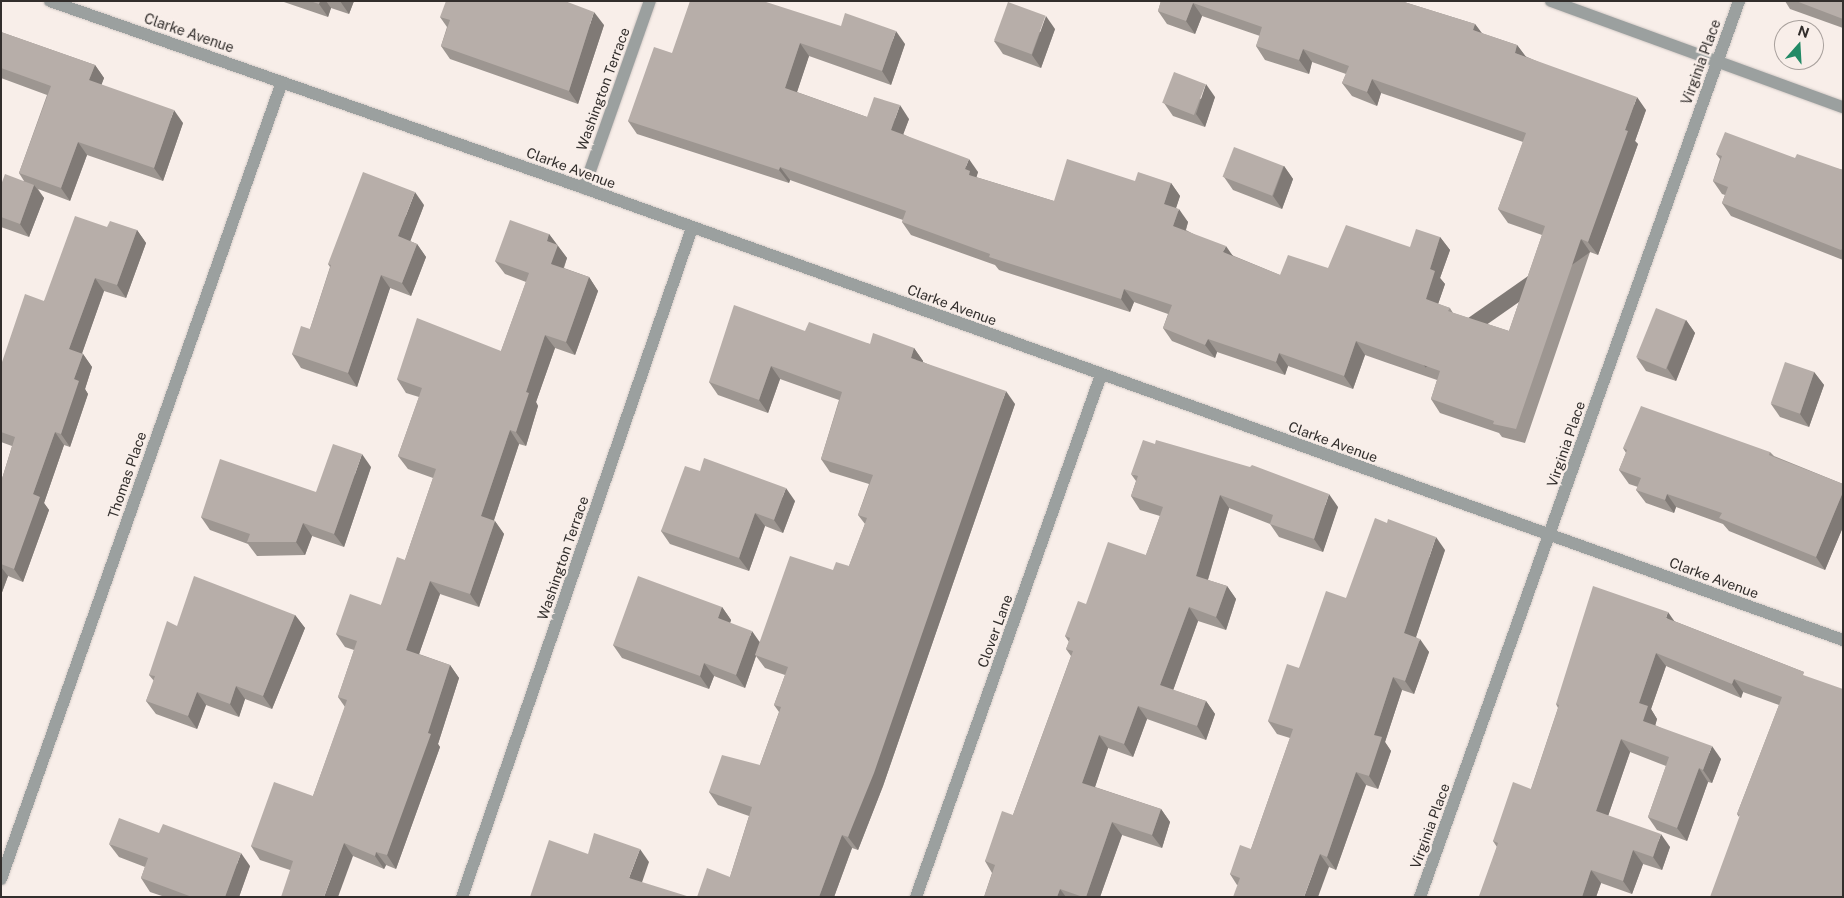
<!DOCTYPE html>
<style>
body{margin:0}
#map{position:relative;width:1844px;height:898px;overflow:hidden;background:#f8eee9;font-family:"Public Sans",sans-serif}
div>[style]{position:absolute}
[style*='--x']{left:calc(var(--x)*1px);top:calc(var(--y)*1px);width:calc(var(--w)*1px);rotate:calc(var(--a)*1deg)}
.roads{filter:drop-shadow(0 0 1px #d4cbc7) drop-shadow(0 0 1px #d4cbc7)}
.minor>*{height:12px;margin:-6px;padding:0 6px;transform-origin:6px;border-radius:6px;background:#9ba09f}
.wall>*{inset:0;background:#9d9691}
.shaded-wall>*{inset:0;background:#807a76;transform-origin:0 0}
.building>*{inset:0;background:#b7aea9;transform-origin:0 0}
span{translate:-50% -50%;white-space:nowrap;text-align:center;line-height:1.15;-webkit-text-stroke:4.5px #f8eee9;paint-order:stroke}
.street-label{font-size:14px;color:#322e2c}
.frame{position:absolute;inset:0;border:2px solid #322e2c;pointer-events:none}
.north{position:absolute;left:1774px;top:20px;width:50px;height:50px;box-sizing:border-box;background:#f8eee9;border:1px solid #a9a19d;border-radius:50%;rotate:19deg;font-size:14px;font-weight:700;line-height:20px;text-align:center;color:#322e2c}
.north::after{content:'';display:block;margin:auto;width:18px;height:22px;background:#228a66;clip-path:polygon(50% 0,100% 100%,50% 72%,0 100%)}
</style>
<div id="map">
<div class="roads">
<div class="minor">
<div style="--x:50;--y:1;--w:566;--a:19.3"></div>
<div style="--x:584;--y:188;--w:1338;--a:19.75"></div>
<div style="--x:1551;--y:1;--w:311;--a:20"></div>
<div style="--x:584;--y:188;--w:198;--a:-70.6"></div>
<div style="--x:1;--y:879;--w:845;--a:-70.58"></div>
<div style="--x:462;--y:897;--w:707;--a:-71.03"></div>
<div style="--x:916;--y:897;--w:554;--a:-70.49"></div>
<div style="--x:1420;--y:897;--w:951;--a:-70.4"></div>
</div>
</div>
<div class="wall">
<div style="clip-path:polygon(281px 1px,354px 1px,349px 14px,331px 8px,328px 17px)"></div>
<div style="clip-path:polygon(1161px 1px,1401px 1px,1475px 24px,1481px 33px,1517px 45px,1525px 56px,1646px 110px,1635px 141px,1638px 144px,1598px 255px,1590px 252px,1525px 443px,1502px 437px,1499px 433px,1440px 413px,1431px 399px,1437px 380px,1365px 355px,1353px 389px,1288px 366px,1285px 375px,1217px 352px,1215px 358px,1172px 341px,1163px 328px,1168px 314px,1134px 302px,1130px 312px,999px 270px,995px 265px,911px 235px,902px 222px,903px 220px,790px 180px,789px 183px,637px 134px,628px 121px,672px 53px,841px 26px,905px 44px,891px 85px,809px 56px,797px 92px,867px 117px,909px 119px,903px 134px,978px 172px,976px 177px,1054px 201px,1135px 181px,1171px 183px,1180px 196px,1176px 208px,1188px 222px,1186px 230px,1234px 256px,1280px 275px,1328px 268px,1410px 247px,1440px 237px,1450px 250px,1440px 278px,1445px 284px,1438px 304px,1450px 308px,1453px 313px,1509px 331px,1542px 235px,1508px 223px,1498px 209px,1523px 142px,1381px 93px,1377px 106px,1352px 96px,1342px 83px,1346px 74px,1312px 62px,1309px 74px,1265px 60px,1256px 46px,1260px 36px,1202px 16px,1195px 34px,1167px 24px,1158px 11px)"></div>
<div style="clip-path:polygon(1785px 1px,1843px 1px,1843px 28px,1790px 9px)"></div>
<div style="clip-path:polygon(440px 17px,604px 25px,578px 104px,450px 59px,441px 46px,447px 27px)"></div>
<div style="clip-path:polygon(1055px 29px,1041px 68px,1003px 54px,994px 41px)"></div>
<div style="clip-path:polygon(1px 32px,95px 65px,104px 78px,101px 85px,183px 123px,163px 181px,87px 155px,70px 201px,38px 189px,44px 198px,29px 237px,1px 227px,1px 185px,24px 181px,19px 173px,47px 95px,1px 78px)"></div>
<div style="clip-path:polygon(1215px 97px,1205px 127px,1173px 116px,1164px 103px)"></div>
<div style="clip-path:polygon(1716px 154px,1795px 158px,1843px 170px,1843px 260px,1731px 216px,1722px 203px,1725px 195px,1722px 194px,1713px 181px,1720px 159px)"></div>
<div style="clip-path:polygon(1284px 166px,1293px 179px,1282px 209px,1233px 190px,1224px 177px)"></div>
<div style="clip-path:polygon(424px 205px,410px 241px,417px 244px,426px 257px,411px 296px,390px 288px,357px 387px,301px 368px,292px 354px,310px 329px,330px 267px,328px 264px)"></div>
<div style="clip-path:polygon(107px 227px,137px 230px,146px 243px,126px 298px,104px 291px,82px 353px,83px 354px,92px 367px,85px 389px,88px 394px,70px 447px,64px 445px,44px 503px,49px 510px,23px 582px,8px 576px,1px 595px,1px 482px,12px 446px,1px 442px,1px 365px,44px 301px)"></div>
<div style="clip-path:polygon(549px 234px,567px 258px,564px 268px,589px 277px,598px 291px,575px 355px,555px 348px,536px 402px,538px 406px,526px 446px,519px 444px,494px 520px,504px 534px,479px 607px,440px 594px,419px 654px,450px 665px,459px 678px,438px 744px,440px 747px,396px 869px,386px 865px,384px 869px,353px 856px,290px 870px,260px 860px,251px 846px,313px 796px,345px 707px,338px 697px,354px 650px,345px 647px,336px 634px,381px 605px,405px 560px,433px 478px,408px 469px,398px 456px,419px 397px,406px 393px,397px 379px,501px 351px,526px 282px,505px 274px,495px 261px)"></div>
<div style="clip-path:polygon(1686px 320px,1695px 333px,1676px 381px,1646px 371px,1637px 358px)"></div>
<div style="clip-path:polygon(805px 331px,870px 344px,914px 348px,923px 361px,923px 362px,1015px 404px,883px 786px,858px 850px,852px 848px,834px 897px,697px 897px,730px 877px,749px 816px,718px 805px,709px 792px,760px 765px,779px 712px,774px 705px,785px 675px,765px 668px,756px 656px,745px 688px,714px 676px,709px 689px,622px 658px,613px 645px,722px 607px,731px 620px,730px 623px,760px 642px,833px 570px,849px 566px,865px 524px,858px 515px,869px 484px,830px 472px,821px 459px,839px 400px,780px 379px,768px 413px,718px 395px,709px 382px)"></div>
<div style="clip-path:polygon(1814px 372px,1824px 385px,1809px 427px,1780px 417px,1771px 404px)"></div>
<div style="clip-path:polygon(1623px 448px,1770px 452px,1774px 456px,1843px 484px,1843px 527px,1825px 570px,1729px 531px,1723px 524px,1676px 507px,1674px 513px,1646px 503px,1636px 490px,1638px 487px,1629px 484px,1619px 470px,1626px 453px)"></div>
<div style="clip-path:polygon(371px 467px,344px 547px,312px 536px,305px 555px,257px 556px,248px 544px,210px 530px,201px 517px,316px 492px)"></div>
<div style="clip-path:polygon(700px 471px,795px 501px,783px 533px,765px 526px,749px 571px,670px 544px,661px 531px)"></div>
<div style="clip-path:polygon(1131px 474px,1338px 507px,1323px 552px,1279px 537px,1270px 524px,1229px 508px,1208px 580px,1227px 586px,1236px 599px,1226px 630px,1198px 621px,1173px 690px,1206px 701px,1215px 714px,1206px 740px,1147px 719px,1133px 757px,1108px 748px,1095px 787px,1161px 809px,1170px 822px,1162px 848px,1122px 835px,1100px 897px,984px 897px,992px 873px,985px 861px,1013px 815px,1071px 656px,1066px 649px,1069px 642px,1065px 636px,1146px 555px,1160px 516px,1140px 510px,1131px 496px,1136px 481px)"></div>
<div style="clip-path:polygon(1445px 550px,1416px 637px,1429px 652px,1414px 694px,1402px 690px,1385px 742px,1391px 751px,1378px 789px,1366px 785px,1336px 870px,1329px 867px,1237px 885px,1230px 874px,1251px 849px,1290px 738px,1277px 734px,1268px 721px,1299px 668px,1346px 598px)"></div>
<div style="clip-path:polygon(295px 615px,305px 628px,272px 709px,245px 699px,239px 717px,206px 705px,197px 729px,156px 714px,146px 701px,154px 681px,149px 675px,177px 626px)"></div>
<div style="clip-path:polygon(1674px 621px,1804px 672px,1739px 817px,1737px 814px,1779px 705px,1743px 692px,1741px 698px,1666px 666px,1651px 709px,1657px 719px,1655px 725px,1721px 759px,1712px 783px,1708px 782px,1687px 841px,1657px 830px,1648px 817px,1666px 766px,1630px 752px,1608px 816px,1670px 847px,1662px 870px,1643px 864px,1632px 894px,1601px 883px,1596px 897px,1480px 897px,1497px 847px,1493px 841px,1531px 789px,1558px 708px,1556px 704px)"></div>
<div style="clip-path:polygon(109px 844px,250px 866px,239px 897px,165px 897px,150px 892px,141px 878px,145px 867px,119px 857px)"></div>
</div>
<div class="shaded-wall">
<div style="clip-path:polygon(320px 1px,326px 1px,331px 8px,328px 17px,319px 4px)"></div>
<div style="clip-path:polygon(340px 1px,354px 1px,349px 14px)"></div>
<div style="clip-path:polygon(1193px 3px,1202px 16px,1195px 34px,1186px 21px)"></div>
<div style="clip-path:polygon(594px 12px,604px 25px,578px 104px,569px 91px)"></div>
<div style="clip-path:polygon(1046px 16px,1055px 29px,1041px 68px,1032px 55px)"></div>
<div style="clip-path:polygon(1475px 24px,1485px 37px,1473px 30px)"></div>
<div style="clip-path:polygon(896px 31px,905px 44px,891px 85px,882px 71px)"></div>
<div style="clip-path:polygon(800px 43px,809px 56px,794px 101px,785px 88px)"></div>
<div style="clip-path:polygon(1517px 45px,1527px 58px,1515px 53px)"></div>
<div style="clip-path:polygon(1303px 49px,1312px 62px,1309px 74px,1299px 60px)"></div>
<div style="clip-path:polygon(95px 65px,104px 78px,98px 94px,89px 80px)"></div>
<div style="clip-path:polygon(1372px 79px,1381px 93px,1377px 106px,1367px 92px)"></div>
<div style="clip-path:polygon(1206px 84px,1215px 97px,1205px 127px,1196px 114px)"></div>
<div style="clip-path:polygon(1637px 97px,1646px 110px,1635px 141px,1638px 144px,1598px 255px,1588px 242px,1625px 130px)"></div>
<div style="clip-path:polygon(900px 105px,909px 119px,900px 143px,891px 130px)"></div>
<div style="clip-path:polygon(174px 110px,183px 123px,163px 181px,154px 168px)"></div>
<div style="clip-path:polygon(78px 142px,87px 155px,70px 201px,61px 188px)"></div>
<div style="clip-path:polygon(969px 159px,978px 172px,976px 179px,969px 175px,965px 169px)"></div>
<div style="clip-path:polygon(1284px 166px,1293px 179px,1282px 209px,1273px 196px)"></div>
<div style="clip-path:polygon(780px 167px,790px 180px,789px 183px,779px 170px)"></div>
<div style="clip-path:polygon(1171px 183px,1180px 196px,1173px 217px,1164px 204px)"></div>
<div style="clip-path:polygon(34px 185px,44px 198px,29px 237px,20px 224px)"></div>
<div style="clip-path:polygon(415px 192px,424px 205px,407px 250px,398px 236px)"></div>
<div style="clip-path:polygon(1179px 209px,1188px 222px,1183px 239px,1173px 226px)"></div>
<div style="clip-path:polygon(137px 230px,146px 243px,126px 298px,117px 285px)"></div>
<div style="clip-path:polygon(549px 234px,567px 258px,560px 277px,551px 264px,547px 241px)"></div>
<div style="clip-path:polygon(1440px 237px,1450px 250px,1440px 278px,1445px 284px,1435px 313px,1426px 299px,1430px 269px)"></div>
<div style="left:1581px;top:239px;width:16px;height:201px;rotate:55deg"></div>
<div style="clip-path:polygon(417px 244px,426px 257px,411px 296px,402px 283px)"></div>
<div style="clip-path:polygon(1226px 246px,1235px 259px,1223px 252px)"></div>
<div style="clip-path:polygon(381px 275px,390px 288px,357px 387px,348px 373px)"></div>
<div style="clip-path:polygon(589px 277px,598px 291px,575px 355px,566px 342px)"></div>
<div style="clip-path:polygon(95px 278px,104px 291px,79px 362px,69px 349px)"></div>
<div style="clip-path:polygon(1124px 289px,1134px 302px,1130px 312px,1121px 299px)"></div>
<div style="clip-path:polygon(1686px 320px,1695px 333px,1676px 381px,1667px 368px)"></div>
<div style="clip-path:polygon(545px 335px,555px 348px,536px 402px,538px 406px,526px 446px,516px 432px,526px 392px)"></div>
<div style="clip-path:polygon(1208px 339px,1217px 352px,1215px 358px,1205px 345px)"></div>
<div style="clip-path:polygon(1356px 341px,1365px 355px,1353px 389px,1344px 376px)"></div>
<div style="clip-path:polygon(914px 348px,923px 361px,920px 371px,911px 358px)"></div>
<div style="clip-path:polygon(1279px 353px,1288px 366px,1285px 375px,1276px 362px)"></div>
<div style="clip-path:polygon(83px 354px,92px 367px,85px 389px,88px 394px,70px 447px,61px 434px,74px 379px)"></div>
<div style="clip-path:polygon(771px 366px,780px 379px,768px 413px,759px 400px)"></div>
<div style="clip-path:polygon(1814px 372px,1824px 385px,1809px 427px,1800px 414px)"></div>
<div style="clip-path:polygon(1006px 391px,1015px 404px,883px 786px,858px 850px,848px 837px)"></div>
<div style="clip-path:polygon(510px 430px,519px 444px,491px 529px,481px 516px)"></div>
<div style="clip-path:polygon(55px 432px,64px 445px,44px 503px,49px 510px,23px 582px,14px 569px,33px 494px)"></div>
<div style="clip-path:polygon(362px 454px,371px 467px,344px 547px,334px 534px)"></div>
<div style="clip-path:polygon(786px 488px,795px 501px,783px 533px,774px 520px)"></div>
<div style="clip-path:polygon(1843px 492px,1843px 527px,1825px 570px,1816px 557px)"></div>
<div style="clip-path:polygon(1329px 494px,1338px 507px,1323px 552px,1314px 539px)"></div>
<div style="clip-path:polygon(1667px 494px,1676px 507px,1674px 513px,1665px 500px)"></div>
<div style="clip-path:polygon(1220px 495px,1229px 508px,1205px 589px,1196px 576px)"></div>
<div style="clip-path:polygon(755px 513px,765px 526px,749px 571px,739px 558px)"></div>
<div style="clip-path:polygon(495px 521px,504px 534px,479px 607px,470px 594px)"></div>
<div style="clip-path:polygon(303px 523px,312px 536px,305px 555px,296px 542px)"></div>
<div style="clip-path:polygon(1436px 537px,1445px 550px,1413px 646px,1404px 633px)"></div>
<div style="clip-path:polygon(1px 567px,8px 576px,1px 595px)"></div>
<div style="clip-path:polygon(430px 581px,440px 594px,416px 663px,406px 650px)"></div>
<div style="clip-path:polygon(1227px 586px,1236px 599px,1226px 630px,1216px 617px)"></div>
<div style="clip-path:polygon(722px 607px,731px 620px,727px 632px,718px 618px)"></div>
<div style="clip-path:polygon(1189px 607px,1198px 621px,1170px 699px,1160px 685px)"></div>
<div style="clip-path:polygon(1668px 612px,1677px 625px,1666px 618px)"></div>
<div style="clip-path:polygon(295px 615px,305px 628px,272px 709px,263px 696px)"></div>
<div style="clip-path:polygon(752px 631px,761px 644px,755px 655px,756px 656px,745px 688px,736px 675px)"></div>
<div style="clip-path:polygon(1420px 639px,1429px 652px,1414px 694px,1405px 681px)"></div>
<div style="clip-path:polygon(1656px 653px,1666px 666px,1651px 709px,1657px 719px,1653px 734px,1643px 721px,1639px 703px)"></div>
<div style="clip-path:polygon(704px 663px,714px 676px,709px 689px,700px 676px)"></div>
<div style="clip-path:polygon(450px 665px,459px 678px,438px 744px,440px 747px,396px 869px,387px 855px)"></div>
<div style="clip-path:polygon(1393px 677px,1402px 690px,1385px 742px,1391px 751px,1378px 789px,1369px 776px,1374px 735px)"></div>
<div style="clip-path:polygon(1734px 679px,1743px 692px,1741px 698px,1732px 684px)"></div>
<div style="clip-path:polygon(236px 686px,245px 699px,239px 717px,230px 704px)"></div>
<div style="clip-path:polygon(197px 692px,206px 705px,197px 729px,188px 716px)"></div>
<div style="clip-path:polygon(1206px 701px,1215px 714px,1206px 740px,1197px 726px)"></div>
<div style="clip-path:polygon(1138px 706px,1147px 719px,1133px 757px,1124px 744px)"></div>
<div style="clip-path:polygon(1099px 735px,1108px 748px,1092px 796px,1082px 783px)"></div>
<div style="clip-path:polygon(1621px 739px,1630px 752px,1605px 825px,1596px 811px)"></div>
<div style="clip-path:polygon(1712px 746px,1721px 759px,1712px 783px,1703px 770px)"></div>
<div style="clip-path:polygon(1699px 768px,1708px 782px,1687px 841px,1677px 828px)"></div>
<div style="clip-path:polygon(1356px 772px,1366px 785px,1336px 870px,1327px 857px)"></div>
<div style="clip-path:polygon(1161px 809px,1170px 822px,1162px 848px,1152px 835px)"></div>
<div style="clip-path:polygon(1112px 822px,1122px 835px,1100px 897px,1086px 897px)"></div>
<div style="clip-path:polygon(1661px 834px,1670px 847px,1662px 870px,1653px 857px)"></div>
<div style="clip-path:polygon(842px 835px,852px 848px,834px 897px,819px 897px)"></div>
<div style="clip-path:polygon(344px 843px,353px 856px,338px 897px,324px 897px)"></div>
<div style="clip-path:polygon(640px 849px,649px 862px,639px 891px,629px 878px)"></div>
<div style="clip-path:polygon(1633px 850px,1643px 864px,1632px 894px,1623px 881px)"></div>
<div style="clip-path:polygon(376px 852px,386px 865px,384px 869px,375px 856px)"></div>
<div style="clip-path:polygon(241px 853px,250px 866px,239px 897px,225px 897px)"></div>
<div style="clip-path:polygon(1320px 854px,1329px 867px,1318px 897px,1304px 897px)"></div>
<div style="clip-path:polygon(1591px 870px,1601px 883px,1596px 897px,1582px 897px)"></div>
<div style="clip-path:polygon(1060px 889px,1066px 897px,1057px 897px)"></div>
</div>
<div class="building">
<div style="clip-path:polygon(310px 1px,320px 1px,319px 4px)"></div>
<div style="clip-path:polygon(446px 1px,565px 1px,594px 12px,569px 91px,441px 46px,450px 20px,440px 17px)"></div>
<div style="clip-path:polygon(690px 1px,763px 1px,841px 26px,845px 13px,896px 31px,882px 71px,800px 43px,785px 88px,867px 117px,874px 97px,900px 105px,891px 130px,969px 159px,965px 169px,970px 171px,969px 175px,1054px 201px,1067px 159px,1135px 181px,1138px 172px,1171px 183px,1164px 204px,1179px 209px,1173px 226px,1226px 246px,1223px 252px,1280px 275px,1288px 255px,1328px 268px,1346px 225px,1410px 247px,1416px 229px,1440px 237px,1430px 269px,1435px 271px,1426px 299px,1450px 308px,1448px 311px,1509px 331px,1545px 226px,1498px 209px,1526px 133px,1372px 79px,1367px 92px,1342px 83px,1349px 66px,1303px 49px,1299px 60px,1256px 46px,1262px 27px,1193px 3px,1186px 21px,1158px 11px,1161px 1px,1401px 1px,1475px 24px,1473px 30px,1517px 45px,1515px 53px,1637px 97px,1625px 130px,1628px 131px,1588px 242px,1581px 239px,1516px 429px,1493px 424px,1494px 421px,1431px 399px,1440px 371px,1356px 341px,1344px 376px,1279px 353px,1276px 362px,1208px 339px,1205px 345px,1163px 328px,1172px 305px,1124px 289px,1121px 299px,989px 257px,990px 254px,902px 222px,906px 211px,780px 167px,779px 170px,628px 121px,654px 47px,672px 53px)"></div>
<div style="clip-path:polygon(1796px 1px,1843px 1px,1843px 19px)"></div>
<div style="left:1008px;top:2px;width:40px;height:41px;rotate:20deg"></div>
<div style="clip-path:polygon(1px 32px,95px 65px,89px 80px,174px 110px,154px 168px,78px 142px,61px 188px,19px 173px,51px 86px,1px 68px)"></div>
<div style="left:1174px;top:72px;width:34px;height:33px;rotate:21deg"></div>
<div style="clip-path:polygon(1725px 132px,1795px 158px,1797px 154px,1843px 170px,1843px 248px,1841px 250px,1722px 203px,1728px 187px,1713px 181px,1722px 156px,1716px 154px)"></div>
<div style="left:1234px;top:147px;width:53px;height:32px;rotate:21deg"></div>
<div style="clip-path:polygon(363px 172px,415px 192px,398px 236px,417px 244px,402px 283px,381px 275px,348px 373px,292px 354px,301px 326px,310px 329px,331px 265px,328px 264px)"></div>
<div style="clip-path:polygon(5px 174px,34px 185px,20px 224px,1px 217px,1px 185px)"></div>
<div style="clip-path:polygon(75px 216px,107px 227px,110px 221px,137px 230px,117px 285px,95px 278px,69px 349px,83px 354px,74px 379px,79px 381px,61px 434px,55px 432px,33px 494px,40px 497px,14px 569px,1px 564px,1px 482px,15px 437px,1px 432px,1px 365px,25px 294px,44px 301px)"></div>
<div style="clip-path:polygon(510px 220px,549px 234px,547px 241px,558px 245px,551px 264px,589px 277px,566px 342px,545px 335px,526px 392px,529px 393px,516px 432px,510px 430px,481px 516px,495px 521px,470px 594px,430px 581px,406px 650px,450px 665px,428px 733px,431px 734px,387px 855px,376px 852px,375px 856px,344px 843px,324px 897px,281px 897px,293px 861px,251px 846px,274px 782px,313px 796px,347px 700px,338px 697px,357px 641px,336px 634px,350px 594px,381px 605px,397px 557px,405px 560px,436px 469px,398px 456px,422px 388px,397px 379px,417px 318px,501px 351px,529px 273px,495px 261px)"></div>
<div style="clip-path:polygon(734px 305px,805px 331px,809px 322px,870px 344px,873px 333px,914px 348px,911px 358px,1006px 391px,874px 773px,848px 837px,842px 835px,819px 897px,697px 897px,707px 868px,730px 877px,752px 807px,709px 792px,722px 755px,760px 765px,781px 707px,774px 705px,788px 667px,755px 655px,790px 556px,833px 570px,836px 562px,849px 566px,867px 518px,858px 515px,873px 475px,821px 459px,842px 392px,771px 366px,759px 400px,709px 382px)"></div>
<div style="left:1656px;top:308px;width:32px;height:53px;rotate:22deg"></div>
<div style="left:1785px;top:362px;width:31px;height:44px;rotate:19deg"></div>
<div style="clip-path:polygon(1641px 406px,1770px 452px,1769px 455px,1843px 484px,1843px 492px,1816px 557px,1719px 518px,1722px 513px,1667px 494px,1665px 500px,1636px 490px,1641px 478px,1619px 470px,1627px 450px,1623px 448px)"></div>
<div style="clip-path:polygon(1143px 440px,1155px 444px,1156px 440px,1250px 467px,1252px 465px,1329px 494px,1314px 539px,1270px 524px,1273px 515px,1220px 495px,1196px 576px,1227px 586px,1216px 617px,1189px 607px,1160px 685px,1206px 701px,1197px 726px,1138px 706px,1124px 744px,1099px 735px,1082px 783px,1161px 809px,1152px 835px,1112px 822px,1086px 897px,1083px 897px,1060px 889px,1057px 897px,984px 897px,995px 865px,985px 861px,1002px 811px,1013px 815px,1073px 651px,1066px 649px,1070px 638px,1065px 636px,1078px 601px,1086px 604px,1108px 542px,1146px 555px,1163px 507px,1131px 496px,1138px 476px,1131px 474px)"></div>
<div style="clip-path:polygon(333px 444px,362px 454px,334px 534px,303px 523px,296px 542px,247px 542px,250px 534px,201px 517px,220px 459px,316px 492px)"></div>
<div style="clip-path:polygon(704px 458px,786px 488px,774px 520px,755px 513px,739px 558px,661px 531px,685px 466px,700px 471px)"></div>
<div style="clip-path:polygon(1375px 518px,1387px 523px,1388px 519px,1436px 537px,1404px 633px,1420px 639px,1405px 681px,1393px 677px,1374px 735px,1382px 737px,1369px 776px,1356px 772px,1327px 857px,1320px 854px,1304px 897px,1233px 897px,1240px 878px,1230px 874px,1240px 845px,1251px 849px,1293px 729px,1268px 721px,1287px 664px,1299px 668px,1326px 591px,1346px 598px)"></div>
<div style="clip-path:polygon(194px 576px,295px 615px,263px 696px,236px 686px,230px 704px,197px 692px,188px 716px,146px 701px,155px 676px,149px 675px,167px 621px,177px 626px)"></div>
<div style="clip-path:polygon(638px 576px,722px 607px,718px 618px,752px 631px,736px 675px,704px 663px,700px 676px,613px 645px)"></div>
<div style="clip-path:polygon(1593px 586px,1668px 612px,1666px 618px,1804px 672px,1803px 675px,1843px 689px,1843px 897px,1710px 897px,1740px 815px,1737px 814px,1782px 697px,1734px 679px,1732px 684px,1656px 653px,1639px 703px,1648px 706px,1643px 721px,1712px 746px,1703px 770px,1699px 768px,1677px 828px,1648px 817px,1669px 757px,1621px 739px,1596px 811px,1661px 834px,1653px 857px,1633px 850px,1623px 881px,1591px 870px,1582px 897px,1479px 896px,1498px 843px,1493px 841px,1513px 782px,1531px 789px,1559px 705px,1556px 704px)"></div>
<div style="clip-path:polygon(119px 818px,159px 833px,163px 824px,241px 853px,225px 897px,192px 897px,141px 878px,148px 858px,109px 844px)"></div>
<div style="clip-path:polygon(594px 833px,640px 849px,629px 878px,690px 897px,530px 897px,549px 840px,588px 854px)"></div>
</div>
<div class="street-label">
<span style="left:189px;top:33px;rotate:19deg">Clarke Avenue</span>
<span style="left:1701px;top:62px;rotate:-70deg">Virginia Place</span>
<span style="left:603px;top:89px;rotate:-70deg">Washington Terrace</span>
<span style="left:571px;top:168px;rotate:20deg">Clarke Avenue</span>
<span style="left:952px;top:305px;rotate:20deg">Clarke Avenue</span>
<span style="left:1333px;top:442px;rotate:20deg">Clarke Avenue</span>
<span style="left:1566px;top:444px;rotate:-71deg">Virginia Place</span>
<span style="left:127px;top:475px;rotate:-71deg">Thomas Place</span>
<span style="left:563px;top:558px;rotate:-71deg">Washington Terrace</span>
<span style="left:1714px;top:578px;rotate:20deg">Clarke Avenue</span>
<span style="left:995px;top:631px;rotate:-70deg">Clover Lane</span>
<span style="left:1430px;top:826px;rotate:-70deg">Virginia Place</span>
</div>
<div class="frame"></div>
<div class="north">N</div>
</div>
